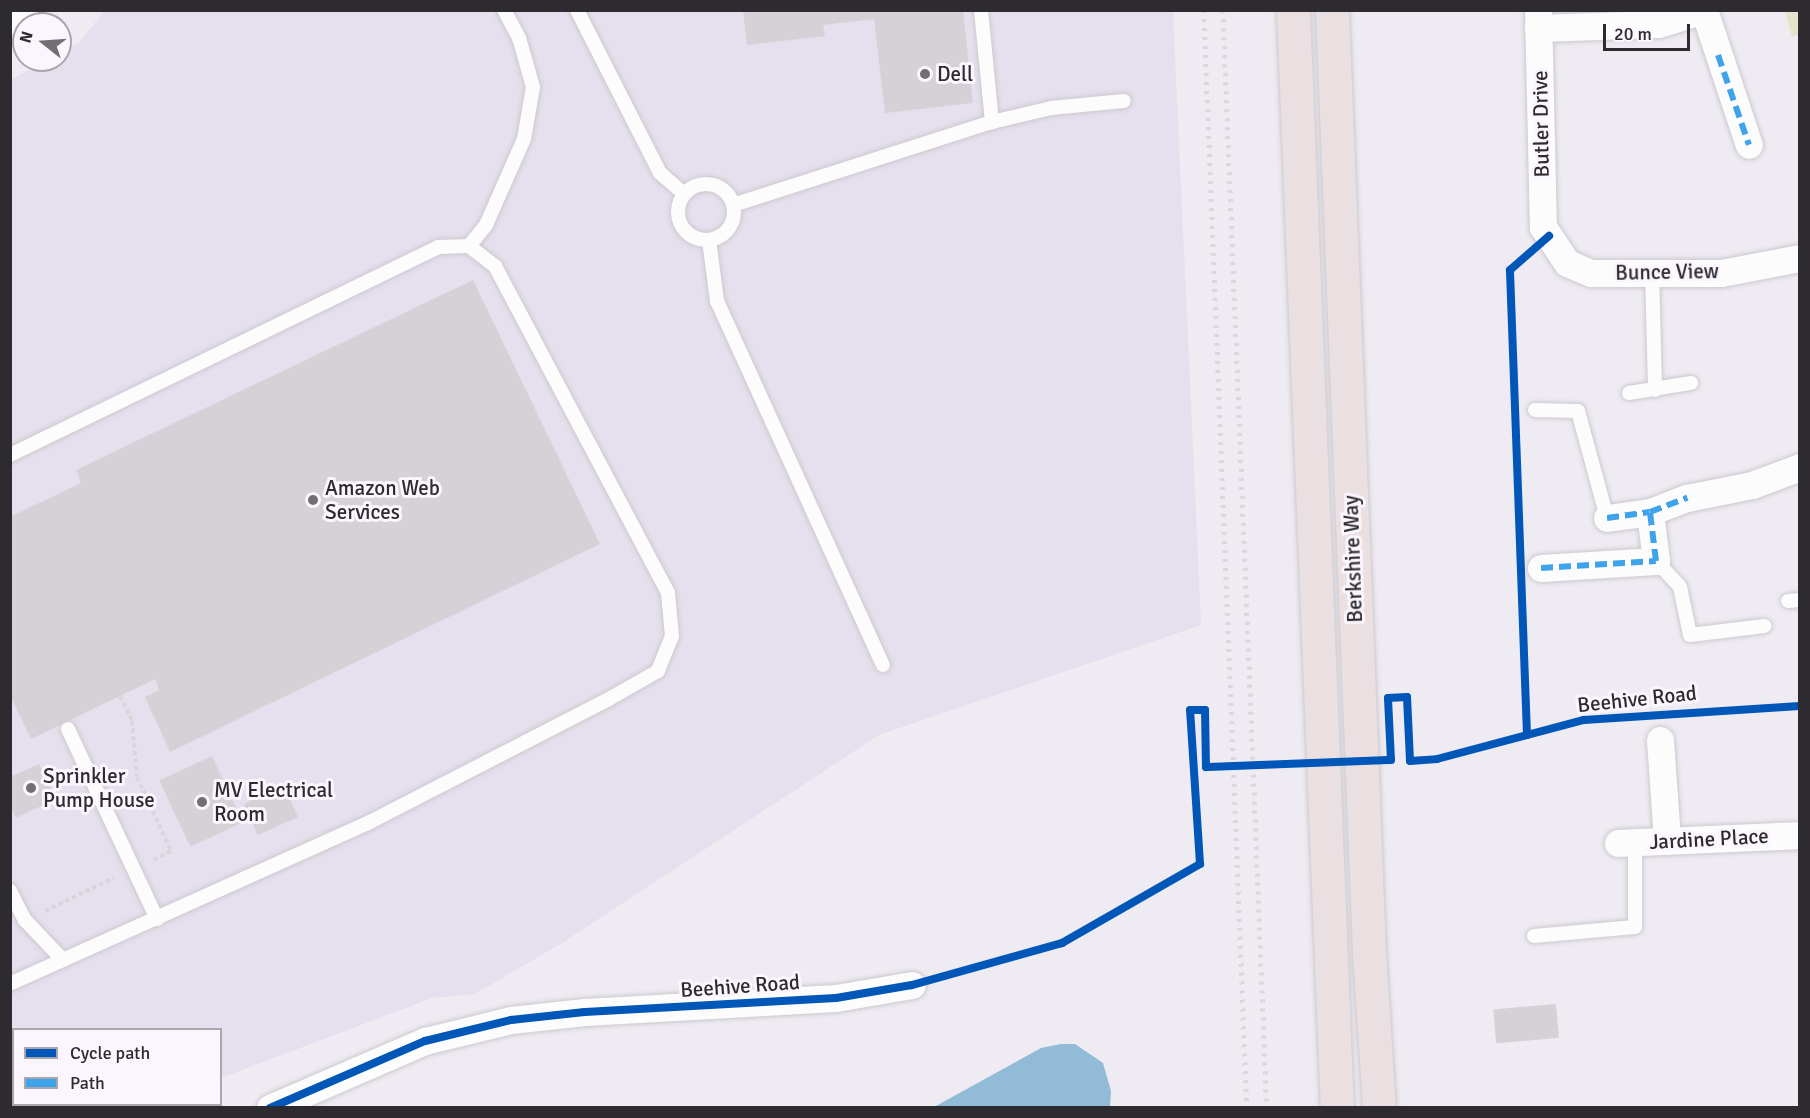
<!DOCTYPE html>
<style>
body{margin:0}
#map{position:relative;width:1810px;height:1118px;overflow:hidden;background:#efebf2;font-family:Signika,sans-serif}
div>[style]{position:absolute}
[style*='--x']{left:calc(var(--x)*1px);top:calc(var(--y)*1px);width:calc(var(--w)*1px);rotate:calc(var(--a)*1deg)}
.built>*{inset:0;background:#e6dfed}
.green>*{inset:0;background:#e2e4cc}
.water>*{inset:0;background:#92bbd7}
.building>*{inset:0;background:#d4d1d7;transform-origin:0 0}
.path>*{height:4px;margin-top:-2px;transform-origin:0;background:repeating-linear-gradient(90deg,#d7d6d8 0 4.5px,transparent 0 7.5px)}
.roads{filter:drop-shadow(0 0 2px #ccc9cf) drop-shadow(0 0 2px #ccc9cf)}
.service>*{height:14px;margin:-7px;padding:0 7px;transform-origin:7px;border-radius:7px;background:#fdfcfd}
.service>.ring{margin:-7px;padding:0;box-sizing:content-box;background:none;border:14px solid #fdfcfd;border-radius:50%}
.minor>*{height:27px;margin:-13.5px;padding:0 13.5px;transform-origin:13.5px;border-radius:13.5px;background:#fdfcfd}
.tertiary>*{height:33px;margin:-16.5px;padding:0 16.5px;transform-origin:16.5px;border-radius:16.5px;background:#fdfcfd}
.trunk>*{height:33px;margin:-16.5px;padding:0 16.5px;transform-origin:16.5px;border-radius:16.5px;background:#eae0e1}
.rail>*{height:4.5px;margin-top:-2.25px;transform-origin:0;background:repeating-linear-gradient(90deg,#dad8da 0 3px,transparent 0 9px)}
.path-bridge>*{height:4px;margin-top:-2px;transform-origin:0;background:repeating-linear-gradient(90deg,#d7d6d8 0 4.5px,transparent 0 7.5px)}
.quiet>*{height:6px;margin-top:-3px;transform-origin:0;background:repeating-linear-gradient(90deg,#3ea3eb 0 12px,transparent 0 18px)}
.cycleway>*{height:8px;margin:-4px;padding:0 4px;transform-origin:4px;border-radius:4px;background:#0057b8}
.dots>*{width:16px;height:16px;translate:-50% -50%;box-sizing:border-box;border:3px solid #fbf6fe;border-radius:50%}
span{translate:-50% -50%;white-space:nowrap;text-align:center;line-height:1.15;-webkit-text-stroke:6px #fbf6fe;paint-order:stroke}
.poi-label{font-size:21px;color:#2e2b30}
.left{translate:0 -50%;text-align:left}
.street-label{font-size:21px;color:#2e2b30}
.frame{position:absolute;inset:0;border:12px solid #2e2b30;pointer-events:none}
.legend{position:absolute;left:12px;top:1028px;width:210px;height:78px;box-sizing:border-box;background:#fbf6fe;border:2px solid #a9a5ac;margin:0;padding:8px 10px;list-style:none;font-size:18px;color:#2e2b30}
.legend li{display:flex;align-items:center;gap:12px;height:30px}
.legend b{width:30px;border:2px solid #a9a5ac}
.north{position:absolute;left:12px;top:12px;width:60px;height:60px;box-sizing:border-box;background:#fbf6fe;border:2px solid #a9a5ac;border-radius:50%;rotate:287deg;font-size:16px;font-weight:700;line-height:24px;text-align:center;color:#2e2b30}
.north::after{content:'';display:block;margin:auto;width:21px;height:27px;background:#726e74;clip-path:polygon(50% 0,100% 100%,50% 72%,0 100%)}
.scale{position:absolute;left:1603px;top:24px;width:87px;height:27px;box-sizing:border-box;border:3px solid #2e2b30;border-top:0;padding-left:8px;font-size:18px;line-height:21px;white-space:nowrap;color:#2e2b30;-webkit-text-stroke:4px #fbf6fe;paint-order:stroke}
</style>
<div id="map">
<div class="built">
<div style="clip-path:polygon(104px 11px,1173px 11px,1201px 625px,879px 735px,562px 943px,475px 994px,432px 998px,221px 1078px,220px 1030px,14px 1030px,14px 1104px,151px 1105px,11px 1107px,10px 80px,47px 60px,60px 60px,60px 53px,80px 42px)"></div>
</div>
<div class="green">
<div style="clip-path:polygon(1785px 11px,1799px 11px,1799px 34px,1792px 37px)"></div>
</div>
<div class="water">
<div style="clip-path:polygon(1061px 1044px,1075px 1044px,1103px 1063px,1111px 1091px,1110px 1107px,934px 1107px,1041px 1048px)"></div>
</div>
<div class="building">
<div style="clip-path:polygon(743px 10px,963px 10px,973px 103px,885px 113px,874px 19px,823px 25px,825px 36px,747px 45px)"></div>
<div style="clip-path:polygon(473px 280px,600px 544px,170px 752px,145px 697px,159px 690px,155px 679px,31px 739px,10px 695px,10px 517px,81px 483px,76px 470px)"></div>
<div style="left:212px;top:756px;width:73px;height:58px;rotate:65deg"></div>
<div style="clip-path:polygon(39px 764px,56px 799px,16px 818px,10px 806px,10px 777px)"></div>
<div style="left:284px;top:786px;width:34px;height:44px;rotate:66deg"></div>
<div style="left:1556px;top:1004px;width:34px;height:63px;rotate:85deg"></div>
</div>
<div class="path">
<div style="--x:120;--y:696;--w:28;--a:64"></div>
<div style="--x:132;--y:721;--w:56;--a:84.9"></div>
<div style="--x:137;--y:777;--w:81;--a:65.3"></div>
<div style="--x:171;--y:851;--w:20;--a:153"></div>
<div style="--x:1389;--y:698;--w:18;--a:-3"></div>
<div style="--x:1407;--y:697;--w:64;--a:87.3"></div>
<div style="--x:1410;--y:761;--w:27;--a:-4"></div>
<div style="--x:1200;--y:864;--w:154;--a:-93.7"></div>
<div style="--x:1190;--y:710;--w:15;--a:0"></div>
<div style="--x:1205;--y:710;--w:57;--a:89"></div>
<div style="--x:45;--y:911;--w:76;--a:-25.6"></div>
</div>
<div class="roads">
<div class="service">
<div style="--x:577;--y:10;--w:183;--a:63"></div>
<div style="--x:660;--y:173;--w:32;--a:41"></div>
<div style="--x:981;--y:10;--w:113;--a:84.4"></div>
<div class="ring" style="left:678px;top:184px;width:42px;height:42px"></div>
<div style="--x:733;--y:205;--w:272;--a:-17.8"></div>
<div style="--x:992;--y:122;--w:61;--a:-13.3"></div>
<div style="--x:1051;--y:108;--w:73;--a:-5.5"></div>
<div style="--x:709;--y:240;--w:62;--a:82.5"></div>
<div style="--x:717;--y:301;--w:400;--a:65.5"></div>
<div style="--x:469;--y:246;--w:27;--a:-51"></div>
<div style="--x:486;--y:225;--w:94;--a:-66.2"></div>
<div style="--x:524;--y:139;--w:53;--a:-80.2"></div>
<div style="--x:533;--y:87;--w:51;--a:-105.9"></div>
<div style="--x:519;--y:38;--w:32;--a:-118"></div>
<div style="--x:1652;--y:272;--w:118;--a:88.5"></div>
<div style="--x:1629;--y:393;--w:63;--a:-9.2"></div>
<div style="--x:1535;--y:410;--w:43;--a:1.3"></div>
<div style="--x:1578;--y:411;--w:111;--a:74.8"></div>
<div style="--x:10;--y:455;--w:476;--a:-25.9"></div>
<div style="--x:438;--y:247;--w:31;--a:-2"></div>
<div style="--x:469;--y:246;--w:33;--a:38"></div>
<div style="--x:495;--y:266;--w:370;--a:62.1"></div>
<div style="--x:668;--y:593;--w:43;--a:84.7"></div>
<div style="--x:672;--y:636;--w:38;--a:112"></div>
<div style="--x:658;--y:671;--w:56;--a:150.3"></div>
<div style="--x:609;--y:699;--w:269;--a:152.8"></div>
<div style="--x:370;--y:822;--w:395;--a:155.8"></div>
<div style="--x:1656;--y:561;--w:35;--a:47"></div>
<div style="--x:1680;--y:587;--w:49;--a:78.2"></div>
<div style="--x:1690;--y:635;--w:75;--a:-6.9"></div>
<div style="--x:1788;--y:601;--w:12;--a:-5"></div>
<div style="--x:68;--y:729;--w:210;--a:64.9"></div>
<div style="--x:10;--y:891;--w:33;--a:63"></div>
<div style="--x:25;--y:920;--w:55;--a:46.5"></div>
<div style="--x:1534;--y:936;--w:101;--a:-5.1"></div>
<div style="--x:1635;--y:927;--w:84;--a:-90"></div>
</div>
<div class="minor">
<div style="--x:1538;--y:10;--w:217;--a:88.7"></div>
<div style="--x:1543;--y:227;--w:43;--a:56.3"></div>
<div style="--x:1567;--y:263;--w:26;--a:23"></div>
<div style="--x:1591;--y:273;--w:130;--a:0"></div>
<div style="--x:1721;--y:273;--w:80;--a:-10.8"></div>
<div style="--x:1704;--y:10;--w:142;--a:71.6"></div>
<div style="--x:1538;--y:28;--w:120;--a:-1.9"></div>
<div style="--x:1658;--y:24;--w:48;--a:-16.9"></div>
<div style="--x:1607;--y:518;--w:43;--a:-7.9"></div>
<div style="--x:1650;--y:512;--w:40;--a:-21"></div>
<div style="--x:1687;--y:498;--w:66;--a:-11.3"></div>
<div style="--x:1752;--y:485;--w:51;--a:-20.6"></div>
<div style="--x:1541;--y:568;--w:115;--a:-3.5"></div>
<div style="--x:1656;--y:561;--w:49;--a:-97"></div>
<div style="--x:1660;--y:740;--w:101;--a:86"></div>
<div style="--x:1618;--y:843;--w:182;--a:-2.5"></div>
<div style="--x:270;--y:1108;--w:169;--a:-23.4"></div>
<div style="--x:425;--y:1041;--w:89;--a:-13.7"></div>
<div style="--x:511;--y:1020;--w:74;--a:-6.2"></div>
<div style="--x:585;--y:1012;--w:251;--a:-3.2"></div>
<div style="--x:836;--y:998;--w:77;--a:-9.7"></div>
</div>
<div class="tertiary">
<div style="--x:10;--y:18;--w:14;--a:-36"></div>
</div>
<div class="trunk">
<div style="--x:1293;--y:10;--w:1099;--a:87.71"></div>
<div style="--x:1332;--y:10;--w:944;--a:87.75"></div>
<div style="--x:1369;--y:953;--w:155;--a:86.3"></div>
</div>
</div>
<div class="rail">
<div style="--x:1204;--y:10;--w:1099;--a:87.76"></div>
<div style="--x:1223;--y:10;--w:1099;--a:87.71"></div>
</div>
<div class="path-bridge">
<div style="--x:1206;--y:767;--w:185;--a:-2.2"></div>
</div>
<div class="quiet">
<div style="--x:1718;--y:55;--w:95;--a:71"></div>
<div style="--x:1607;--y:518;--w:43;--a:-7.9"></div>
<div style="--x:1650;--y:512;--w:40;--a:-21"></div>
<div style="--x:1541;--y:568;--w:115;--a:-3.5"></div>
<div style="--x:1656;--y:561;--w:49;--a:-97"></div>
</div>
<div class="cycleway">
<div style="--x:1527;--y:735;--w:465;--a:-92.1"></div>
<div style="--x:1510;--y:270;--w:52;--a:-41.1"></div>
<div style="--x:270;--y:1108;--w:169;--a:-23.4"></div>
<div style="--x:425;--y:1041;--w:89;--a:-13.7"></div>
<div style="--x:511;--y:1020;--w:74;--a:-6.2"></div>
<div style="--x:585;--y:1012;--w:251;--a:-3.2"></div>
<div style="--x:836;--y:998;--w:77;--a:-9.7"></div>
<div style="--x:912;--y:985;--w:156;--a:-15.6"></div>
<div style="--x:1062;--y:943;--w:159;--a:-29.8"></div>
<div style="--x:1200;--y:864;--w:154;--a:-93.7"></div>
<div style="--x:1190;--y:710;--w:15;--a:0"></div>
<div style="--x:1205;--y:710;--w:57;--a:89"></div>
<div style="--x:1206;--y:767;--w:185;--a:-2.2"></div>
<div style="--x:1391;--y:760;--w:62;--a:-92.8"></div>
<div style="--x:1388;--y:698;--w:19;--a:-3"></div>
<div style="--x:1407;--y:697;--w:64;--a:87.3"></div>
<div style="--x:1410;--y:761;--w:27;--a:-4"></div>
<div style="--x:1437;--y:759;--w:152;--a:-14.9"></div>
<div style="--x:1584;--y:720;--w:216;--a:-3.7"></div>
</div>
<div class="dots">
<div style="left:925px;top:74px;background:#726e74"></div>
<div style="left:313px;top:500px;background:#726e74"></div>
<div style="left:31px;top:788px;background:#726e74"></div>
<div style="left:202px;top:802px;background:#726e74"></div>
</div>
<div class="poi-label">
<span class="left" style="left:937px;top:74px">Dell</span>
<span class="left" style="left:325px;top:500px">Amazon Web<br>Services</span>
<span class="left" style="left:43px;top:788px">Sprinkler<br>Pump House</span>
<span class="left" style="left:214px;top:802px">MV Electrical<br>Room</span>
</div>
<div class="street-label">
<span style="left:1541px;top:124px;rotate:-91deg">Butler Drive</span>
<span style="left:1667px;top:272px;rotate:-1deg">Bunce View</span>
<span style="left:1353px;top:559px;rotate:-92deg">Berkshire Way</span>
<span style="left:1637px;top:699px;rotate:-6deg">Beehive Road</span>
<span style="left:1709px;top:839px;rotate:-3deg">Jardine Place</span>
<span style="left:740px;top:986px;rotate:-4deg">Beehive Road</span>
</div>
<div class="frame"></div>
<ul class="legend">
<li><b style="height:8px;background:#0057b8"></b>Cycle path</li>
<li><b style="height:8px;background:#3ea3eb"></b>Path</li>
</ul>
<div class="north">N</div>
<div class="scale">20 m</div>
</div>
